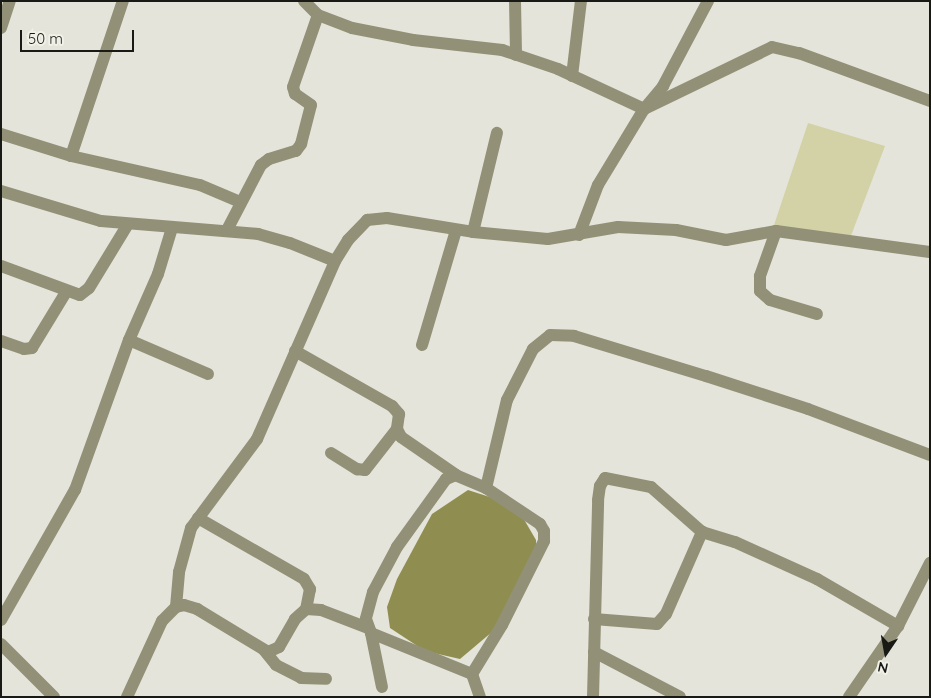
<!DOCTYPE html>
<style>
body{margin:0}
#map{position:relative;width:931px;height:698px;overflow:hidden;background:#e4e4db;font-family:Quicksand,sans-serif}
div>[style]{position:absolute}
[style*='--x']{left:calc(var(--x)*1px);top:calc(var(--y)*1px);width:calc(var(--w)*1px);rotate:calc(var(--a)*1deg)}
.green>*{inset:0;background:#d2d2a6}
.water>*{inset:0;background:#8f8e50}
.minor>*{height:12px;margin:-6px;padding:0 6px;transform-origin:6px;border-radius:6px;background:#929177}
span{translate:-50% -50%;white-space:nowrap;text-align:center;line-height:1.15;-webkit-text-stroke:4.5px #f1f1e8;paint-order:stroke}
.frame{position:absolute;inset:0;border:2px solid #191916;pointer-events:none}
.north{position:absolute;left:861px;top:628px;width:50px;height:50px;-webkit-text-stroke:4px #f1f1e8;paint-order:stroke;rotate:192deg;font-size:14px;font-weight:700;line-height:20px;text-align:center;color:#191916}
.north::after{content:'';display:block;margin:auto;width:18px;height:22px;background:#191916;clip-path:polygon(50% 0,100% 100%,50% 72%,0 100%)}
.scale{position:absolute;left:20px;top:30px;width:114px;height:22px;box-sizing:border-box;border:2px solid #191916;border-top:0;padding-left:6px;font-size:15px;line-height:18px;white-space:nowrap;color:#191916;-webkit-text-stroke:4px #f1f1e8;paint-order:stroke}
</style>
<div id="map">
<div class="green">
<div style="clip-path:polygon(808px 123px,885px 146px,849px 241px,773px 228px)"></div>
</div>
<div class="water">
<div style="clip-path:polygon(468px 490px,502px 501px,522px 516px,536px 540px,536px 554px,492px 632px,460px 659px,425px 651px,390px 628px,387px 607px,397px 579px,432px 514px)"></div>
</div>
<div class="minor">
<div style="--x:304;--y:1;--w:20;--a:45"></div>
<div style="--x:318;--y:15;--w:36;--a:21"></div>
<div style="--x:352;--y:28;--w:62;--a:11.1"></div>
<div style="--x:413;--y:40;--w:90;--a:6.4"></div>
<div style="--x:502;--y:50;--w:59;--a:18.7"></div>
<div style="--x:558;--y:69;--w:95;--a:24.9"></div>
<div style="--x:644;--y:109;--w:142;--a:-25.8"></div>
<div style="--x:772;--y:47;--w:28;--a:13"></div>
<div style="--x:799;--y:53;--w:140;--a:20.1"></div>
<div style="--x:515;--y:1;--w:54;--a:88.9"></div>
<div style="--x:1;--y:28;--w:28;--a:-72"></div>
<div style="--x:572;--y:76;--w:76;--a:-83.2"></div>
<div style="--x:1;--y:134;--w:73;--a:17.4"></div>
<div style="--x:71;--y:156;--w:132;--a:12.7"></div>
<div style="--x:200;--y:185;--w:43;--a:23"></div>
<div style="--x:71;--y:156;--w:163;--a:-71.5"></div>
<div style="--x:1;--y:191;--w:104;--a:16.7"></div>
<div style="--x:101;--y:221;--w:158;--a:4.7"></div>
<div style="--x:258;--y:234;--w:33;--a:16"></div>
<div style="--x:290;--y:243;--w:48;--a:21.8"></div>
<div style="--x:227;--y:230;--w:73;--a:-62.4"></div>
<div style="--x:261;--y:165;--w:10;--a:-37"></div>
<div style="--x:269;--y:159;--w:28;--a:-17"></div>
<div style="--x:296;--y:151;--w:9;--a:-54"></div>
<div style="--x:301;--y:144;--w:40;--a:-75.6"></div>
<div style="--x:311;--y:105;--w:19;--a:-145"></div>
<div style="--x:295;--y:94;--w:7;--a:-106"></div>
<div style="--x:293;--y:87;--w:76;--a:-70.9"></div>
<div style="--x:776;--y:231;--w:48;--a:109.6"></div>
<div style="--x:760;--y:276;--w:15;--a:90"></div>
<div style="--x:760;--y:291;--w:13;--a:42"></div>
<div style="--x:770;--y:300;--w:49;--a:16.6"></div>
<div style="--x:473;--y:232;--w:102;--a:-76.4"></div>
<div style="--x:579;--y:235;--w:53;--a:-69.2"></div>
<div style="--x:598;--y:185;--w:89;--a:-58.8"></div>
<div style="--x:644;--y:109;--w:30;--a:-50"></div>
<div style="--x:663;--y:86;--w:96;--a:-62.1"></div>
<div style="--x:1;--y:266;--w:84;--a:20.2"></div>
<div style="--x:80;--y:295;--w:11;--a:-38"></div>
<div style="--x:89;--y:288;--w:75;--a:-58.6"></div>
<div style="--x:129;--y:340;--w:86;--a:23.3"></div>
<div style="--x:1;--y:341;--w:24;--a:19"></div>
<div style="--x:24;--y:349;--w:8;--a:-7"></div>
<div style="--x:32;--y:348;--w:66;--a:-58.7"></div>
<div style="--x:422;--y:345;--w:120;--a:-73.5"></div>
<div style="--x:295;--y:351;--w:112;--a:29.6"></div>
<div style="--x:392;--y:406;--w:11;--a:49"></div>
<div style="--x:399;--y:414;--w:15;--a:98"></div>
<div style="--x:397;--y:429;--w:9;--a:63"></div>
<div style="--x:401;--y:437;--w:67;--a:34.6"></div>
<div style="--x:331;--y:453;--w:31;--a:32"></div>
<div style="--x:357;--y:469;--w:8;--a:7"></div>
<div style="--x:365;--y:470;--w:52;--a:-52"></div>
<div style="--x:486;--y:488;--w:33;--a:-157"></div>
<div style="--x:456;--y:475;--w:11;--a:158"></div>
<div style="--x:446;--y:479;--w:84;--a:125.8"></div>
<div style="--x:397;--y:547;--w:51;--a:118.1"></div>
<div style="--x:373;--y:592;--w:28;--a:105"></div>
<div style="--x:366;--y:619;--w:15;--a:70"></div>
<div style="--x:371;--y:633;--w:109;--a:22.1"></div>
<div style="--x:472;--y:674;--w:57;--a:-58.5"></div>
<div style="--x:502;--y:625;--w:94;--a:-63.4"></div>
<div style="--x:544;--y:541;--w:10;--a:-90"></div>
<div style="--x:544;--y:531;--w:8;--a:-120"></div>
<div style="--x:540;--y:524;--w:65;--a:-146.3"></div>
<div style="--x:486;--y:488;--w:90;--a:-76.6"></div>
<div style="--x:507;--y:400;--w:57;--a:-63"></div>
<div style="--x:533;--y:349;--w:22;--a:-39"></div>
<div style="--x:550;--y:335;--w:24;--a:2"></div>
<div style="--x:574;--y:336;--w:138;--a:16.9"></div>
<div style="--x:706;--y:376;--w:107;--a:17.9"></div>
<div style="--x:808;--y:409;--w:130;--a:20.7"></div>
<div style="--x:198;--y:518;--w:122;--a:29.9"></div>
<div style="--x:304;--y:579;--w:12;--a:59"></div>
<div style="--x:310;--y:589;--w:20;--a:101"></div>
<div style="--x:176;--y:607;--w:35;--a:-85"></div>
<div style="--x:179;--y:572;--w:46;--a:-74.7"></div>
<div style="--x:191;--y:528;--w:111;--a:-53.4"></div>
<div style="--x:257;--y:439;--w:194;--a:-66.3"></div>
<div style="--x:335;--y:261;--w:25;--a:-58"></div>
<div style="--x:348;--y:240;--w:28;--a:-46"></div>
<div style="--x:367;--y:220;--w:20;--a:-6"></div>
<div style="--x:387;--y:218;--w:87;--a:9.2"></div>
<div style="--x:473;--y:232;--w:75;--a:5.3"></div>
<div style="--x:548;--y:239;--w:71;--a:-9.7"></div>
<div style="--x:618;--y:227;--w:58;--a:3"></div>
<div style="--x:676;--y:230;--w:51;--a:11.3"></div>
<div style="--x:726;--y:240;--w:51;--a:-10.2"></div>
<div style="--x:776;--y:231;--w:155;--a:7.8"></div>
<div style="--x:594;--y:619;--w:63;--a:4.5"></div>
<div style="--x:657;--y:624;--w:13;--a:-48"></div>
<div style="--x:666;--y:614;--w:90;--a:-66.3"></div>
<div style="--x:1;--y:620;--w:150;--a:-60.4"></div>
<div style="--x:75;--y:490;--w:159;--a:-70.2"></div>
<div style="--x:129;--y:340;--w:72;--a:-66.3"></div>
<div style="--x:158;--y:274;--w:48;--a:-73.1"></div>
<div style="--x:371;--y:633;--w:55;--a:78.5"></div>
<div style="--x:1;--y:644;--w:75;--a:45"></div>
<div style="--x:264;--y:650;--w:19;--a:51"></div>
<div style="--x:276;--y:665;--w:28;--a:27"></div>
<div style="--x:301;--y:678;--w:25;--a:2"></div>
<div style="--x:594;--y:652;--w:97;--a:27.6"></div>
<div style="--x:472;--y:674;--w:24;--a:71"></div>
<div style="--x:127;--y:697;--w:84;--a:-65.3"></div>
<div style="--x:162;--y:621;--w:20;--a:-45"></div>
<div style="--x:176;--y:607;--w:8;--a:-14"></div>
<div style="--x:184;--y:605;--w:14;--a:17"></div>
<div style="--x:197;--y:609;--w:83;--a:31.2"></div>
<div style="--x:268;--y:652;--w:12;--a:-24"></div>
<div style="--x:279;--y:647;--w:32;--a:-60"></div>
<div style="--x:295;--y:619;--w:15;--a:-42"></div>
<div style="--x:306;--y:609;--w:15;--a:4"></div>
<div style="--x:321;--y:610;--w:50;--a:21"></div>
<div style="--x:593;--y:697;--w:197;--a:-88.5"></div>
<div style="--x:598;--y:500;--w:14;--a:-82"></div>
<div style="--x:600;--y:486;--w:9;--a:-58"></div>
<div style="--x:605;--y:478;--w:47;--a:11.1"></div>
<div style="--x:651;--y:487;--w:68;--a:41.4"></div>
<div style="--x:702;--y:532;--w:34;--a:17"></div>
<div style="--x:735;--y:542;--w:90;--a:24.3"></div>
<div style="--x:817;--y:579;--w:94;--a:30.1"></div>
<div style="--x:849;--y:697;--w:86;--a:-55.4"></div>
<div style="--x:898;--y:626;--w:71;--a:-63.1"></div>
</div>
<div class="frame"></div>
<div class="north">N</div>
<div class="scale">50 m</div>
</div>
